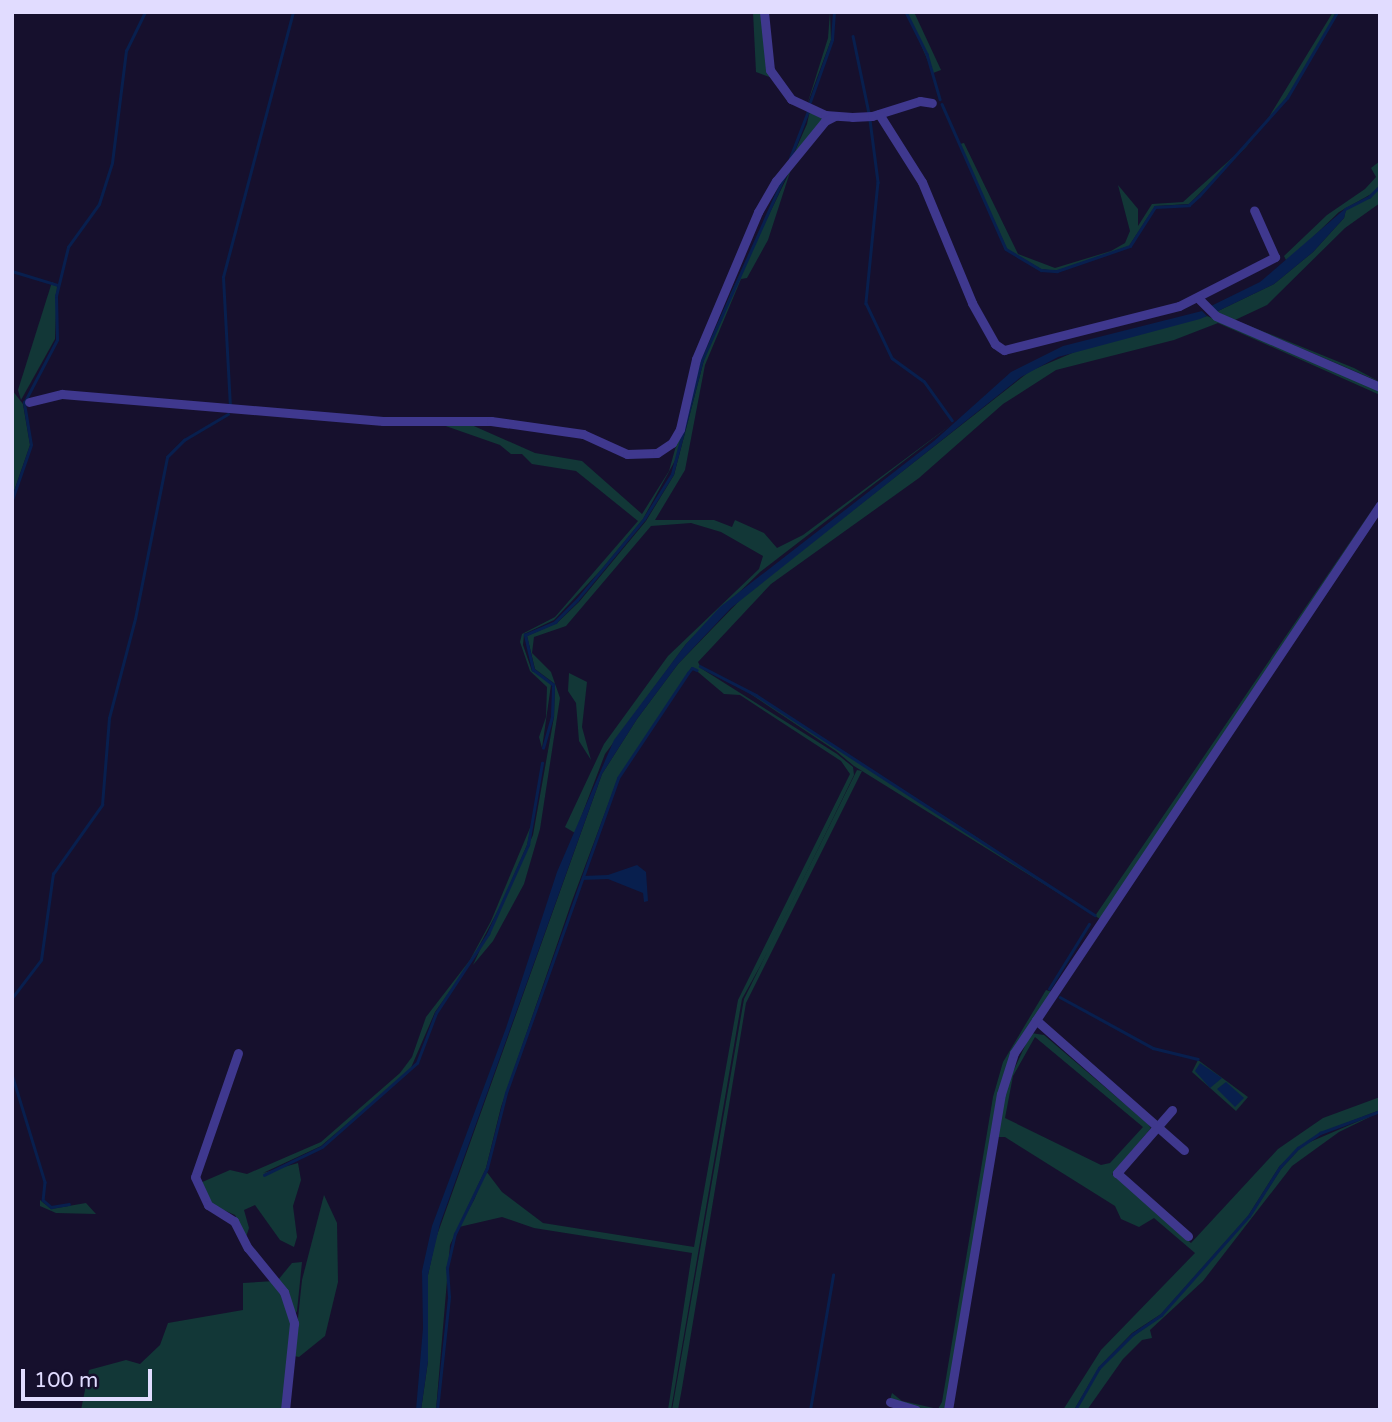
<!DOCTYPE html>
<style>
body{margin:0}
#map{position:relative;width:1392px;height:1422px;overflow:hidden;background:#16102d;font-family:"Varela Round",sans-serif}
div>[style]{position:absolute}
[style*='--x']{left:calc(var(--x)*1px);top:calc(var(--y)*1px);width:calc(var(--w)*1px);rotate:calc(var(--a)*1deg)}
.green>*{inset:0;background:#123737}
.water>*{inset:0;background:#081f4e}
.stream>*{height:2.5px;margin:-1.25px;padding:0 1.25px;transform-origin:1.25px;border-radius:1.25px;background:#081f4e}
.minor>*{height:9px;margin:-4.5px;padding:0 4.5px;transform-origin:4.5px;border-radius:4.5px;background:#3f388e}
span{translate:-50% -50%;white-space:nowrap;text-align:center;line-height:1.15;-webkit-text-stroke:6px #16102d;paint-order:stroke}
.frame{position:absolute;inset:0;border:14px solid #e1dcff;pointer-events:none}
.scale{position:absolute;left:21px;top:1369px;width:131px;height:32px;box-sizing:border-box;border:4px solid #e1dcff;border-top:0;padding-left:9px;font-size:21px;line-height:24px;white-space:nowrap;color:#e1dcff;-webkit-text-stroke:5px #16102d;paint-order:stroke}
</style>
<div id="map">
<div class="green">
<div style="clip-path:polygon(753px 12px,763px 12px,772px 78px,756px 72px)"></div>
<div style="clip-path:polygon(830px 12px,831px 40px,807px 105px,828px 38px)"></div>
<div style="clip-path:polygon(907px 12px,914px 12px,941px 70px,933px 73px)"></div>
<div style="clip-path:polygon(1333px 12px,1336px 12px,1318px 48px,1286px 98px,1246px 147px,1189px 204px,1155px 206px,1129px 246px,1057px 271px,1041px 269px,1007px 249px,960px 144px,964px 143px,1018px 254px,1055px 268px,1111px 251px,1125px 243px,1130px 231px,1118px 185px,1138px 209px,1138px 226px,1152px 204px,1183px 202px,1242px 149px,1269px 117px)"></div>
<div style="clip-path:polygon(810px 110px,827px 118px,788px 167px,807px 124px)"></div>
<div style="clip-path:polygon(1380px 161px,1380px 185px,1373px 193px,1339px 212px,1287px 262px,1284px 256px,1327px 215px,1365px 189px,1376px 177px,1371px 168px)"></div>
<div style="clip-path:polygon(791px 169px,768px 240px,747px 278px,741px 279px,705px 365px,685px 470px,655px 520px,714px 520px,732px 527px,735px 520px,764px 533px,777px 548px,803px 535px,952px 424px,760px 572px,686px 644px,605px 754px,575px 833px,565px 827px,604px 744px,668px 656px,759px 569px,763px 556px,721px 532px,691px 523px,651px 526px,566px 626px,534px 637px,532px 653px,551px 672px,560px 698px,540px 829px,524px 884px,493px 941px,473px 965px,533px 835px,554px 717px,555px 684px,535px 669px,527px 636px,557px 623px,579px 602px,646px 521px,674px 475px,704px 360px,730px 295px)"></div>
<div style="clip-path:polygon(1380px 187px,1380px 203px,1345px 228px,1267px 305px,1235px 320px,1354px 368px,1380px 382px,1216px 312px,1274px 284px,1313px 252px,1344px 218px,1346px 209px,1369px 198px)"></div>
<div style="clip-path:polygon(52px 282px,57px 285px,55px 339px,21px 400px,18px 390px)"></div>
<div style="clip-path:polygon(1207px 316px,1380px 389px,1380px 395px,1218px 323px,1174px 340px,1056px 370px,1003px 404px,919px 478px,771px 584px,698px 662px,700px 666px,756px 695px,981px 840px,1095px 916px,1380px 498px,1100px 919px,854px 766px,836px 751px,749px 693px,699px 667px,837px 754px,853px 767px,854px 775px,770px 948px,742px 999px,671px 1410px,668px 1410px,692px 1253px,534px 1228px,502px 1217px,459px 1227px,474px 1200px,486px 1171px,502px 1192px,543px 1223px,694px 1247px,738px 1000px,850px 774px,841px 761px,740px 695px,724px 694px,692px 667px,618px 778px,572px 901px,501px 1107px,486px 1168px,450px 1245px,436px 1410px,421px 1410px,428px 1361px,428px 1275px,436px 1238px,602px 774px,637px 719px,678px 664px,745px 595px,1030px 371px,1077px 351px)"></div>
<div style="clip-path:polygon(700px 359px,677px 457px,643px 519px,601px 570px,554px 620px,524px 634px,523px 645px,532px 671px,547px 679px,551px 685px,542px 748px,539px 737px,546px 717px,547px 687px,530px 671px,520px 642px,522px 634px,555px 617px,638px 521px,576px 471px,532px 464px,522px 454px,511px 454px,500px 445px,440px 424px,467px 423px,535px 453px,582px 461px,642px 514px,669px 471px)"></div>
<div style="clip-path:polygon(12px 390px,23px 404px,30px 445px,12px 497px)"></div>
<div style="clip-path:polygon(569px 673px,587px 682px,582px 727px,591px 760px,579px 741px,576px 703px,568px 691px)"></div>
<div style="clip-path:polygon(857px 770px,862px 771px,746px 1003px,682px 1388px,678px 1410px,672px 1410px,744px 999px)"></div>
<div style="clip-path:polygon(532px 823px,527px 845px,501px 905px,470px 963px,435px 1012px,410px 1070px,321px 1146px,263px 1173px,298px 1163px,301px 1180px,293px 1206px,297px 1237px,294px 1247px,280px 1240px,255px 1205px,244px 1210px,249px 1228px,246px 1237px,235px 1215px,212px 1205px,200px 1183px,230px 1170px,247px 1174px,321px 1142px,400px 1073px,412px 1057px,426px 1017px,470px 960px,491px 921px)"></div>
<div style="clip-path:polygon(1046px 990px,1052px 992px,1012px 1053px,945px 1410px,925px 1410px,890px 1400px,892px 1393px,902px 1401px,938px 1409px,942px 1402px,993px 1097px,1003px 1062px)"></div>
<div style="clip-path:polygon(evenodd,1031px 1033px,1044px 1035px,1147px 1123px,1151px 1128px,1112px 1174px,1191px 1243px,1278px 1149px,1323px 1118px,1380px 1097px,1380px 1110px,1320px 1133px,1298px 1148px,1279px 1167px,1248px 1216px,1161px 1314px,1132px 1333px,1099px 1367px,1074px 1410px,1063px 1410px,1101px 1350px,1195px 1253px,1154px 1218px,1139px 1227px,1121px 1219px,1115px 1206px,1005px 1137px,997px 1137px,1005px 1089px,1031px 1033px,1035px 1037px,1143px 1127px,1110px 1163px,1101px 1165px,1005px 1118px,1013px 1076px,1035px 1037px)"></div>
<div style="clip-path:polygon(1198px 1060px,1248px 1097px,1236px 1111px,1192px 1072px)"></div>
<div style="clip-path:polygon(1380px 1112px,1339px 1132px,1292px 1166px,1203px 1281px,1150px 1330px,1152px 1338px,1142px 1340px,1123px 1359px,1087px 1410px,1077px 1410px,1093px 1377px,1125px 1342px,1162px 1316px,1250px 1217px,1281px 1169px,1303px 1145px)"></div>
<div style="clip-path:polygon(324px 1195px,337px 1223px,338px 1282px,325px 1336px,299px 1357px,294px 1356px,302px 1280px)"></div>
<div style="clip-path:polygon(40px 1200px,51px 1209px,86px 1203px,96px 1214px,56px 1213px,40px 1206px)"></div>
<div style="clip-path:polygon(302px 1262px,297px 1311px,294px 1316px,278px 1280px,292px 1263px)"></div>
<div style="clip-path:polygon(275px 1281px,292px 1318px,284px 1410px,81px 1410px,89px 1370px,126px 1360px,140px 1364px,160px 1345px,168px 1323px,243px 1310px,243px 1283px)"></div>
</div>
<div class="water">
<div style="clip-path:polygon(1347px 207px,1344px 218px,1313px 252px,1274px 284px,1216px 312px,1211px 306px,1260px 282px)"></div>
<div style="clip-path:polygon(1202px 311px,1207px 316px,1200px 319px,1058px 357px,1021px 377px,731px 608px,678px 664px,637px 719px,602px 774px,440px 1224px,428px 1275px,428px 1361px,421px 1410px,416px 1410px,423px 1328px,422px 1271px,432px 1226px,506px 1028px,557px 872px,614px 740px,686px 644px,720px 607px,934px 441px,1011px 372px,1063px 346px)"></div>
<div style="clip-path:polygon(637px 865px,646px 872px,648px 901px,644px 902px,643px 893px,608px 879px,581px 880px,583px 876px,608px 875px)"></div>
<div style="clip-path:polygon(1200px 1063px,1222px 1078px,1210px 1088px,1195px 1071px)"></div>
<div style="clip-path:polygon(1226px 1082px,1244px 1098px,1235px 1107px,1217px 1089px)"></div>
</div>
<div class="stream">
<div style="--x:906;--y:12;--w:47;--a:63.4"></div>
<div style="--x:927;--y:54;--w:47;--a:73.9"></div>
<div style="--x:853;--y:36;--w:79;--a:78.3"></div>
<div style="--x:810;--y:102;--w:66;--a:-70.5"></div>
<div style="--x:832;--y:40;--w:28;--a:-86"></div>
<div style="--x:942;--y:104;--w:158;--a:66.2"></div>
<div style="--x:1006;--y:249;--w:41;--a:31"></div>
<div style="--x:1041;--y:270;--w:16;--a:4"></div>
<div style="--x:1057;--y:271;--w:77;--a:-18.9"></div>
<div style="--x:1130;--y:246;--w:46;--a:-57.3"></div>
<div style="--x:1155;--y:207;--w:34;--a:-3"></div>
<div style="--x:1189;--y:205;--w:13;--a:-42"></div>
<div style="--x:1199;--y:196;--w:132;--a:-48.1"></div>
<div style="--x:1287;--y:98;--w:99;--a:-59.8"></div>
<div style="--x:870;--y:120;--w:63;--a:82.6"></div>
<div style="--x:878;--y:182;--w:122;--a:95.7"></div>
<div style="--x:866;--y:303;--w:61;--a:64.7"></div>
<div style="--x:892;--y:358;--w:39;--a:36"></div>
<div style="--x:924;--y:381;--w:48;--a:54.3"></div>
<div style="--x:790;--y:158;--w:50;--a:-69"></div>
<div style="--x:1345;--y:209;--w:27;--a:-27"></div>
<div style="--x:1369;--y:197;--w:16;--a:-45"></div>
<div style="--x:12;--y:271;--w:48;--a:16.9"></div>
<div style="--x:230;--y:407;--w:130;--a:-93.1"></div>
<div style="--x:223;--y:277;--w:274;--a:-75.2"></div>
<div style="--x:12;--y:500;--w:58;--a:-70.9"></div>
<div style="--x:31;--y:445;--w:43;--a:-99.5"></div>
<div style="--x:24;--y:403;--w:71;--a:-62.4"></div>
<div style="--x:57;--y:340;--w:44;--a:-91.3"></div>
<div style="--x:56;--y:296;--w:50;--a:-76.2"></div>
<div style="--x:68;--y:247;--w:53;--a:-54.2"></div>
<div style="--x:99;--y:204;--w:43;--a:-72.4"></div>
<div style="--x:112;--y:163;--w:113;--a:-82.9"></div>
<div style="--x:126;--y:51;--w:43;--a:-64"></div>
<div style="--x:700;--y:666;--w:63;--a:27.4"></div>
<div style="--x:756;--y:695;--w:404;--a:33"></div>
<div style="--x:543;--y:748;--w:33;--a:-74"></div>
<div style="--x:552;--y:716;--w:31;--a:-88"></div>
<div style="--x:553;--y:685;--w:25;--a:-143"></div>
<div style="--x:533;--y:670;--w:36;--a:-103"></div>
<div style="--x:525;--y:635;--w:33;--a:-23"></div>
<div style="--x:555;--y:622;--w:31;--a:-45"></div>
<div style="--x:577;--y:600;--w:105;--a:-50.4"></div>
<div style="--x:644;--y:519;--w:53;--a:-58.1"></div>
<div style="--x:672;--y:474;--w:118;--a:-75.3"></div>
<div style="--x:702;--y:360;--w:201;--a:-65.9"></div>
<div style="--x:1049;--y:989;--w:76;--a:-58.4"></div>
<div style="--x:1060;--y:997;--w:106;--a:28.7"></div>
<div style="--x:1153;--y:1048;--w:46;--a:13.7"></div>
<div style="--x:12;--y:998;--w:48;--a:-52.7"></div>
<div style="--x:41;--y:960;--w:87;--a:-82.1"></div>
<div style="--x:53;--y:874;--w:85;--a:-54.6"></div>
<div style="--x:102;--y:805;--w:87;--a:-85.4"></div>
<div style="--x:109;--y:718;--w:102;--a:-75.3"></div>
<div style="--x:135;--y:619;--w:165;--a:-78.8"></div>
<div style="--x:167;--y:457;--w:24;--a:-45"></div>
<div style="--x:184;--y:440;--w:51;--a:-30.6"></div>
<div style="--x:12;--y:1074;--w:113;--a:73"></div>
<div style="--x:45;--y:1182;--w:18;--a:96"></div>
<div style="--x:43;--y:1200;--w:11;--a:41"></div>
<div style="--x:51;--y:1207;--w:18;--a:-9"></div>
<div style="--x:264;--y:1175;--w:64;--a:-25.8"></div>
<div style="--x:322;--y:1147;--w:127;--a:-41.5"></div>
<div style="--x:417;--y:1063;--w:53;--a:-69.2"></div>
<div style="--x:436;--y:1013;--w:95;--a:-56.6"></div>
<div style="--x:488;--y:934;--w:98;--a:-65.8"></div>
<div style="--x:528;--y:845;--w:83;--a:-80.3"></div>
<div style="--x:437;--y:1410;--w:114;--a:-83.9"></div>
<div style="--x:449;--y:1297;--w:29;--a:-94"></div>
<div style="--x:447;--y:1268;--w:35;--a:-77"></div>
<div style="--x:455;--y:1234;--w:73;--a:-64.1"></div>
<div style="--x:487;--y:1168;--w:77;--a:-75.8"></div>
<div style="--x:506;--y:1093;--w:334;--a:-70.4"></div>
<div style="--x:618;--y:778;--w:126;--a:-56.3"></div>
<div style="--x:688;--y:673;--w:6;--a:-51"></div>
<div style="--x:692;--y:668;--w:5;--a:22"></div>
<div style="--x:810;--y:1410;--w:137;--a:-80.3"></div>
<div style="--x:1075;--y:1410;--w:48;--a:-60.3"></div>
<div style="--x:1099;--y:1368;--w:48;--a:-45"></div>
<div style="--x:1133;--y:1334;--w:34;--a:-34"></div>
<div style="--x:1161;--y:1315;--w:132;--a:-48.4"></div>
<div style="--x:1249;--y:1216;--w:58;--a:-57.7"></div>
<div style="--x:1280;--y:1167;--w:26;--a:-47"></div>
<div style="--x:1298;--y:1148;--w:27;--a:-34"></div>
<div style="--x:1320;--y:1133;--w:64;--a:-20.1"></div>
</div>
<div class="minor">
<div style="--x:764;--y:12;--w:58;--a:84.1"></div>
<div style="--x:770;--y:70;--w:36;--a:54"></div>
<div style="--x:791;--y:99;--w:38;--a:25"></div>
<div style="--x:825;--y:115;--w:27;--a:4"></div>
<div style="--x:852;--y:117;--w:20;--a:-3"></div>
<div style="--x:872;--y:116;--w:50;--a:-17.4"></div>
<div style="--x:920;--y:101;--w:12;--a:9"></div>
<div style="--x:879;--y:114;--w:80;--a:57.7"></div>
<div style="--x:922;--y:182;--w:131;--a:67.5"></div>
<div style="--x:972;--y:303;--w:47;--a:60.7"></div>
<div style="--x:995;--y:344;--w:11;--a:34"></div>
<div style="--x:1004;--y:350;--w:180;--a:-14.1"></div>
<div style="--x:1179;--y:306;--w:108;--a:-27"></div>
<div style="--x:1275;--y:257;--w:51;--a:-114.1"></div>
<div style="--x:1198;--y:298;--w:25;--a:45"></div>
<div style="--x:1216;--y:316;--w:179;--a:23.4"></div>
<div style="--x:29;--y:402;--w:34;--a:-14"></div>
<div style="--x:62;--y:394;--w:322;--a:4.8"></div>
<div style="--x:383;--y:421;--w:108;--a:0"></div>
<div style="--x:491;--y:421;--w:93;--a:8"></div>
<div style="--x:583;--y:434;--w:48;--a:24.4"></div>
<div style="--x:627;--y:454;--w:30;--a:-2"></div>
<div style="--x:657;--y:453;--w:18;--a:-34"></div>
<div style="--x:672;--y:443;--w:16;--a:-60"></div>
<div style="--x:680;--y:429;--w:72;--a:-77.1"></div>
<div style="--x:696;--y:359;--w:160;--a:-67.1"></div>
<div style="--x:758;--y:212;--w:36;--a:-60"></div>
<div style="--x:776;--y:181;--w:77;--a:-50.8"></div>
<div style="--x:825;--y:121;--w:11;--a:-27"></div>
<div style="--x:1036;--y:1020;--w:197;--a:41.3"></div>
<div style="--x:238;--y:1053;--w:131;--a:109.1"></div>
<div style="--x:195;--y:1177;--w:31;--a:65"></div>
<div style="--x:208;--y:1205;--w:31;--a:32"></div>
<div style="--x:234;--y:1221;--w:30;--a:63"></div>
<div style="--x:248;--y:1248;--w:57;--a:50.7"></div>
<div style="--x:284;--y:1292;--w:33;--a:72"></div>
<div style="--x:294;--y:1323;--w:87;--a:95.9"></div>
<div style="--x:1172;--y:1110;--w:84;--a:131.1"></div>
<div style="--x:1117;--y:1173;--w:95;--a:41.6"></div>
<div style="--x:890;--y:1402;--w:27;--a:17"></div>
<div style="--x:948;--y:1410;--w:320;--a:-80.5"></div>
<div style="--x:1001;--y:1094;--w:43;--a:-72.4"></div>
<div style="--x:1014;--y:1053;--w:659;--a:-56.26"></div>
</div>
<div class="frame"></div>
<div class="scale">100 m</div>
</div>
